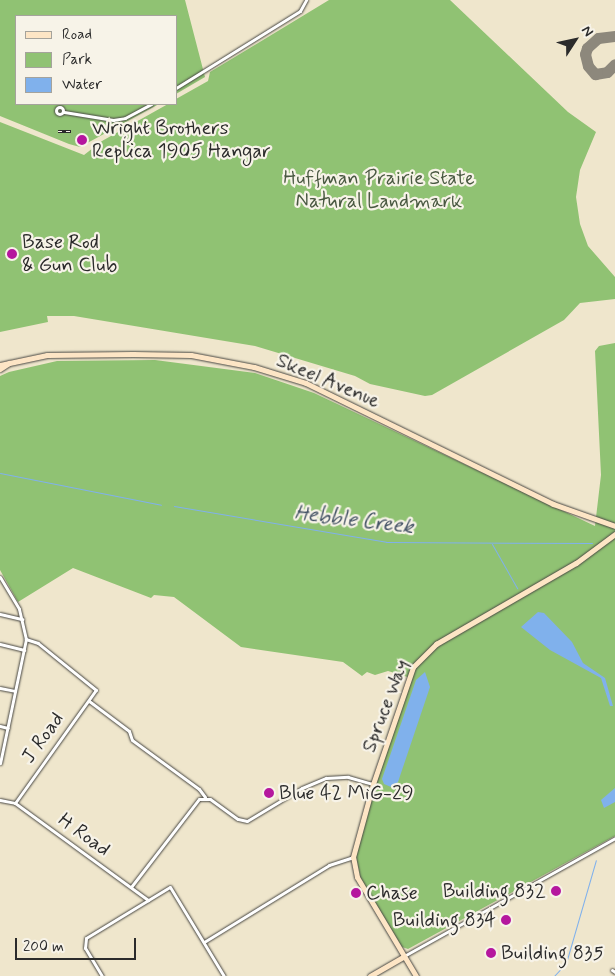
<!DOCTYPE html>
<style>
body{margin:0}
#map{position:relative;width:615px;height:976px;overflow:hidden;background:#efe6cc;font-family:Mynerve,sans-serif}
div>[style]{position:absolute}
[style*='--x']{left:calc(var(--x)*1px);top:calc(var(--y)*1px);width:calc(var(--w)*1px);rotate:calc(var(--a)*1deg)}
.green>*{inset:0;background:#90c273}
.water>*{inset:0;background:#80b1ec}
.stream>*{height:1px;margin:-0.5px;padding:0 0.5px;transform-origin:0.5px;border-radius:0.5px;background:#80b1ec}
.taxiway>*{height:11px;margin:-5.5px;padding:0 5.5px;transform-origin:5.5px;border-radius:5.5px;background:#8d887c}
.roads{filter:drop-shadow(0 0 1px #484743) drop-shadow(0 0 1px #484743)}
.street>*{height:3px;margin:-1.5px;padding:0 1.5px;transform-origin:1.5px;border-radius:1.5px;background:#fff}
.street>.ring{margin:-1.5px;padding:0;box-sizing:content-box;background:none;border:3px solid #fff;border-radius:50%}
.secondary>*{height:5px;margin:-2.5px;padding:0 2.5px;transform-origin:2.5px;border-radius:2.5px;background:#fde5c5}
.rail>*{height:3px;margin-top:-1.5px;transform-origin:0;background:repeating-linear-gradient(90deg,#f7f3e8 0 4px,#2b2b2b 0 8px);box-sizing:border-box;border-block:1px solid #2b2b2b}
.dots>*{width:14px;height:14px;translate:-50% -50%;box-sizing:border-box;border:2px solid #f7f3e8;border-radius:50%}
span{translate:-50% -50%;white-space:nowrap;text-align:center;line-height:1.15;-webkit-text-stroke:4.5px #f7f3e8;paint-order:stroke}
.poi-label{font-size:20px;color:#2b2b2b}
.left{translate:0 -50%;text-align:left}
.right{translate:-100% -50%;text-align:right}
.park-label{font-size:20px;color:#495841}
.street-label{font-size:20px;color:#2b2b2b}
.water-label{font-size:21px;color:#445365;font-style:italic}
.legend{position:absolute;left:15px;top:15px;width:162px;height:90px;box-sizing:border-box;background:#f7f3e8;border:1px solid #a5a39c;margin:0;padding:6px 9px;list-style:none;font-size:15px;color:#2b2b2b}
.legend li{display:flex;align-items:center;gap:10px;height:25px}
.legend b{width:25px;border:1px solid #a5a39c}
.north{position:absolute;left:550px;top:15px;width:50px;height:50px;-webkit-text-stroke:4px #f7f3e8;paint-order:stroke;rotate:55deg;font-size:14px;font-weight:700;line-height:20px;text-align:center;color:#2b2b2b}
.north::after{content:'';display:block;margin:auto;width:18px;height:22px;background:#2b2b2b;clip-path:polygon(50% 0,100% 100%,50% 72%,0 100%)}
.scale{position:absolute;left:15px;top:938px;width:121px;height:22px;box-sizing:border-box;border:2px solid #2b2b2b;border-top:0;padding-left:6px;font-size:15px;line-height:18px;white-space:nowrap;color:#2b2b2b;-webkit-text-stroke:4px #f7f3e8;paint-order:stroke}
</style>
<div id="map">
<div class="green">
<div style="clip-path:polygon(0 0,185px 0,205px 77px,176px 94px,176px 16px,16px 16px,16px 104px,159px 104px,80px 147px,69px 144px,0 116px)"></div>
<div style="clip-path:polygon(329px 0,450px 0,568px 112px,596px 132px,580px 170px,576px 197px,580px 224px,588px 246px,615px 277px,615px 299px,580px 303px,564px 320px,432px 395px,425px 396px,370px 384px,355px 376px,255px 346px,74px 316px,47px 316px,48px 322px,0 332px,0 122px,84px 155px,102px 141px,168px 104px,176px 104px,176px 99px,208px 81px,210px 72px)"></div>
<div style="clip-path:polygon(615px 343px,615px 836px,408px 949px,402px 947px,361px 880px,356px 857px,360px 830px,411px 678px,388px 671px,375px 675px,367px 672px,362px 676px,343px 662px,241px 647px,174px 597px,154px 595px,151px 598px,73px 568px,18px 602px,0 570px,0 376px,9px 372px,57px 361px,155px 360px,255px 373px,314px 393px,595px 526px,601px 475px,595px 351px,599px 346px)"></div>
</div>
<div class="water">
<div style="clip-path:polygon(538px 612px,544px 613px,572px 642px,583px 663px,605px 678px,613px 706px,610px 706px,601px 678px,550px 650px,521px 627px)"></div>
<div style="clip-path:polygon(425px 672px,430px 687px,398px 782px,391px 787px,384px 784px,382px 779px,416px 680px)"></div>
<div style="clip-path:polygon(615px 788px,615px 802px,604px 808px,601px 800px)"></div>
</div>
<div class="stream">
<div style="--x:0;--y:473;--w:164;--a:11.2"></div>
<div style="--x:174;--y:506;--w:215;--a:9.6"></div>
<div style="--x:386;--y:542;--w:206;--a:0.3"></div>
<div style="--x:492;--y:544;--w:51;--a:60.4"></div>
<div style="--x:554;--y:976;--w:18;--a:-47"></div>
<div style="--x:566;--y:963;--w:107;--a:-73.8"></div>
</div>
<div class="taxiway">
<div style="--x:615;--y:36;--w:17;--a:173"></div>
<div style="--x:598;--y:38;--w:15;--a:138"></div>
<div style="--x:587;--y:48;--w:6;--a:108"></div>
<div style="--x:585;--y:54;--w:12;--a:76"></div>
<div style="--x:588;--y:66;--w:11;--a:49"></div>
<div style="--x:595;--y:74;--w:12;--a:-9"></div>
<div style="--x:607;--y:72;--w:11;--a:-45"></div>
</div>
<div class="roads">
<div class="street">
<div style="--x:176;--y:88;--w:146;--a:-31.8"></div>
<div style="--x:300;--y:11;--w:13;--a:-61"></div>
<div class="ring" style="left:56.5px;top:107.5px;width:4px;height:4px"></div>
<div style="--x:64;--y:112;--w:50;--a:9.3"></div>
<div style="--x:113;--y:120;--w:12;--a:-9"></div>
<div style="--x:125;--y:118;--w:30;--a:-28"></div>
<div style="--x:0;--y:577;--w:37;--a:59"></div>
<div style="--x:19;--y:609;--w:31;--a:77"></div>
<div style="--x:26;--y:639;--w:127;--a:101.8"></div>
<div style="--x:0;--y:614;--w:23;--a:13"></div>
<div style="--x:0;--y:644;--w:25;--a:14"></div>
<div style="--x:0;--y:688;--w:15;--a:11"></div>
<div style="--x:89;--y:701;--w:50;--a:36.9"></div>
<div style="--x:129;--y:731;--w:9;--a:72"></div>
<div style="--x:132;--y:740;--w:83;--a:36.2"></div>
<div style="--x:199;--y:789;--w:10;--a:53"></div>
<div style="--x:0;--y:726;--w:8;--a:14"></div>
<div style="--x:0;--y:800;--w:15;--a:11"></div>
<div style="--x:15;--y:803;--w:165;--a:36.1"></div>
<div style="--x:15;--y:803;--w:139;--a:-54.4"></div>
<div style="--x:96;--y:690;--w:75;--a:-141"></div>
<div style="--x:38;--y:643;--w:13;--a:-162"></div>
<div style="--x:131;--y:887;--w:111;--a:-52.3"></div>
<div style="--x:199;--y:799;--w:11;--a:0"></div>
<div style="--x:210;--y:799;--w:34;--a:36"></div>
<div style="--x:238;--y:819;--w:9;--a:13"></div>
<div style="--x:247;--y:821;--w:64;--a:-31"></div>
<div style="--x:302;--y:788;--w:26;--a:-23"></div>
<div style="--x:326;--y:778;--w:22;--a:-3"></div>
<div style="--x:348;--y:777;--w:26;--a:16"></div>
<div style="--x:204;--y:942;--w:147;--a:-31.6"></div>
<div style="--x:329;--y:865;--w:25;--a:-18"></div>
<div style="--x:404;--y:956;--w:242;--a:-29.2"></div>
<div style="--x:612;--y:970;--w:4;--a:34"></div>
<div style="--x:102;--y:976;--w:33;--a:-121"></div>
<div style="--x:85;--y:948;--w:10;--a:-84"></div>
<div style="--x:86;--y:938;--w:98;--a:-31.3"></div>
<div style="--x:170;--y:887;--w:104;--a:58.8"></div>
</div>
<div class="secondary">
<div style="--x:0;--y:365;--w:48;--a:-12"></div>
<div style="--x:47;--y:355;--w:86;--a:-0.7"></div>
<div style="--x:133;--y:354;--w:58;--a:1"></div>
<div style="--x:191;--y:355;--w:64;--a:10.8"></div>
<div style="--x:254;--y:367;--w:54;--a:17.1"></div>
<div style="--x:306;--y:383;--w:275;--a:26.1"></div>
<div style="--x:553;--y:504;--w:66;--a:19.5"></div>
<div style="--x:0;--y:369;--w:11;--a:-34"></div>
<div style="--x:370;--y:976;--w:38;--a:-30"></div>
<div style="--x:416;--y:976;--w:115;--a:-120.8"></div>
<div style="--x:357;--y:877;--w:20;--a:-101"></div>
<div style="--x:353;--y:857;--w:76;--a:-74.7"></div>
<div style="--x:373;--y:784;--w:124;--a:-71.1"></div>
<div style="--x:413;--y:667;--w:33;--a:-45"></div>
<div style="--x:436;--y:644;--w:162;--a:-30.1"></div>
<div style="--x:576;--y:563;--w:49;--a:-36.6"></div>
</div>
</div>
<div class="rail">
<div style="--x:58;--y:131;--w:13;--a:0"></div>
</div>
<div class="dots">
<div style="left:82px;top:140px;background:#b5179e"></div>
<div style="left:12px;top:254px;background:#b5179e"></div>
<div style="left:269px;top:793px;background:#b5179e"></div>
<div style="left:556px;top:891px;background:#b5179e"></div>
<div style="left:356px;top:893px;background:#b5179e"></div>
<div style="left:506px;top:920px;background:#b5179e"></div>
<div style="left:491px;top:953px;background:#b5179e"></div>
</div>
<div class="poi-label">
<span class="left" style="left:92px;top:140px">Wright Brothers<br>Replica 1905 Hangar</span>
<span class="left" style="left:22px;top:254px">Base Rod<br>&amp; Gun Club</span>
<span class="left" style="left:279px;top:793px">Blue 42 MiG-29</span>
<span class="right" style="left:546px;top:891px">Building 832</span>
<span class="left" style="left:366px;top:893px">Chase</span>
<span class="right" style="left:496px;top:920px">Building 834</span>
<span class="left" style="left:501px;top:953px">Building 835</span>
</div>
<div class="park-label">
<span style="left:379px;top:190px">Huffman Prairie State<br>Natural Landmark</span>
</div>
<div class="street-label">
<span style="left:328px;top:381px;rotate:23deg">Skeel Avenue</span>
<span style="left:386px;top:706px;rotate:-69deg">Spruce Way</span>
<span style="left:43px;top:738px;rotate:-54deg">J Road</span>
<span style="left:84px;top:835px;rotate:36deg">H Road</span>
</div>
<div class="water-label">
<span style="left:354px;top:520px;rotate:7deg">Hebble Creek</span>
</div>
<ul class="legend">
<li><b style="height:6px;background:#fde5c5"></b>Road</li>
<li><b style="height:14px;background:#90c273"></b>Park</li>
<li><b style="height:14px;background:#80b1ec"></b>Water</li>
</ul>
<div class="north">N</div>
<div class="scale">200 m</div>
</div>
